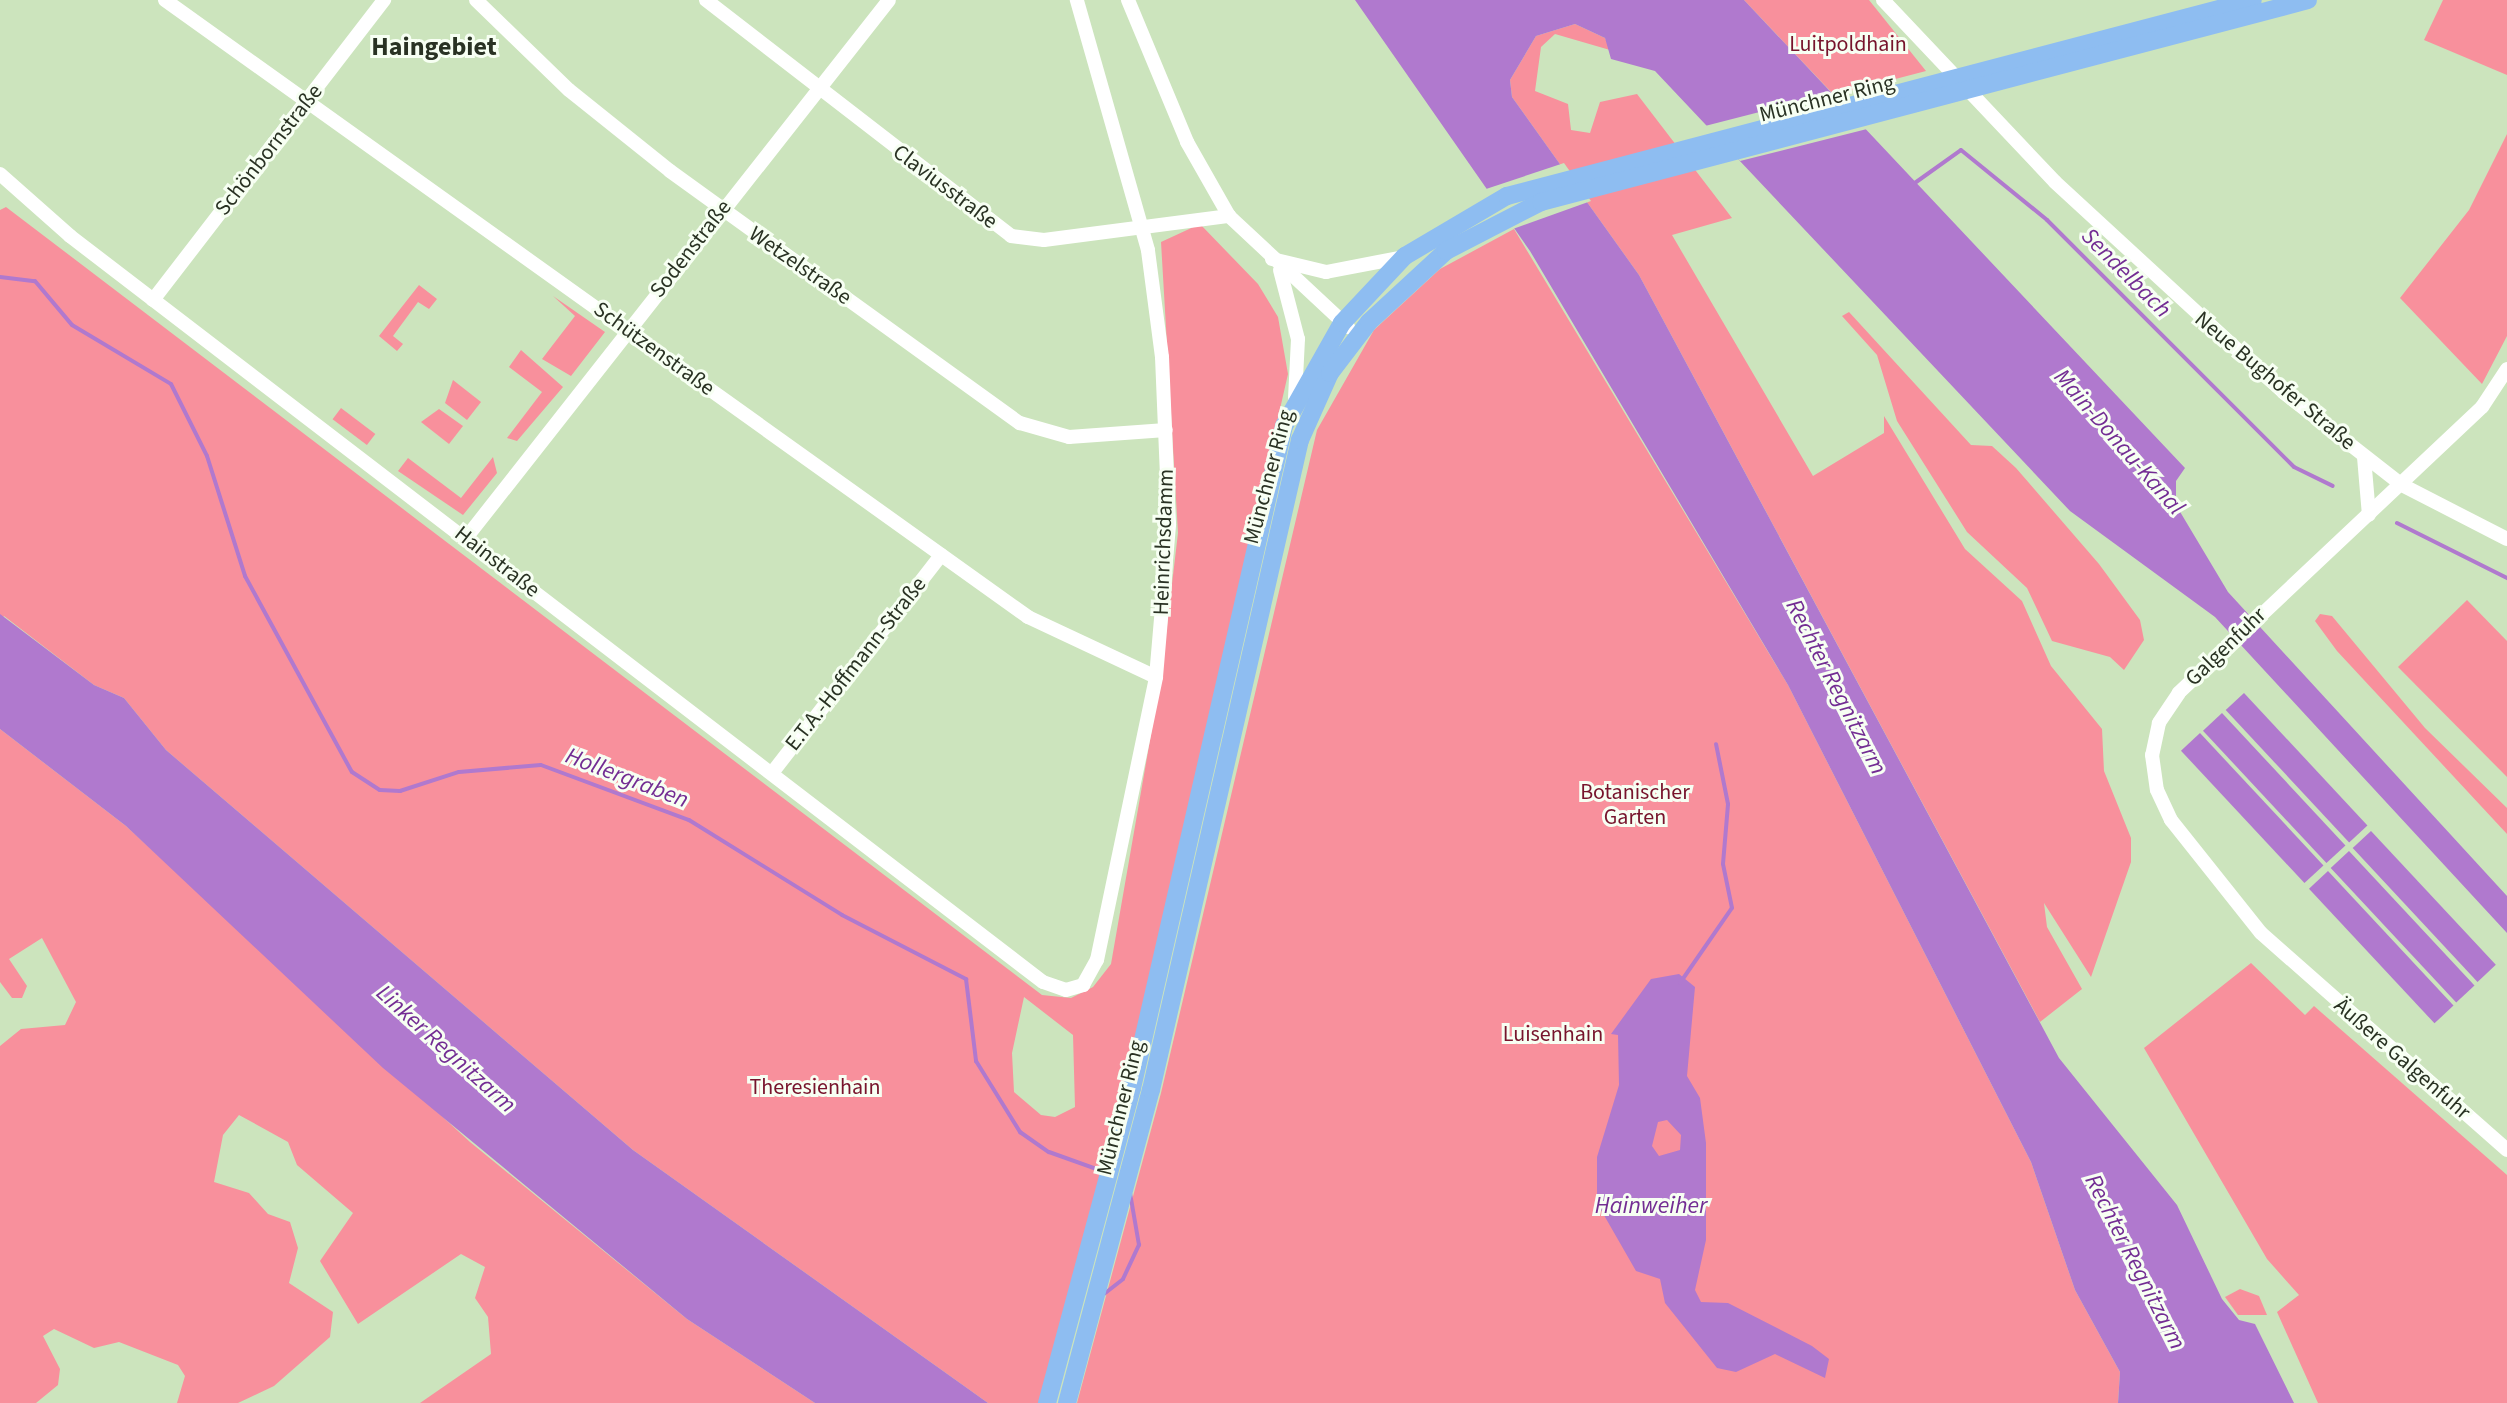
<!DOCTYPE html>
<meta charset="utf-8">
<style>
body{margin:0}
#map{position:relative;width:2507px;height:1403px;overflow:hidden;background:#cce4bd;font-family:"Source Sans 3",sans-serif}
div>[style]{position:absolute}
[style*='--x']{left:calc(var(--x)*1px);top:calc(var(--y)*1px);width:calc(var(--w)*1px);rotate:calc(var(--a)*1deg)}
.green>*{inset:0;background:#f8909c;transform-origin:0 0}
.water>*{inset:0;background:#b079ce;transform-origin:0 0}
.pier>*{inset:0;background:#cce4bd}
.stream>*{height:4px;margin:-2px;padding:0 2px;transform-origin:2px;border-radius:2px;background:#b079ce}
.minor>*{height:14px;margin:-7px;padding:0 7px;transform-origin:7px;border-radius:7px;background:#fff}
.major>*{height:18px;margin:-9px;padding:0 9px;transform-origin:9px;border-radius:9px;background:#8ebdf1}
span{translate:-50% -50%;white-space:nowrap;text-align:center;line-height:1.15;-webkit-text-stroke:6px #f7fff3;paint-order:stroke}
.park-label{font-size:22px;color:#77142c}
.street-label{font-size:22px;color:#293223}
.water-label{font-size:24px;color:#732d93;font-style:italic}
.quarter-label{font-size:26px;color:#293223;font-weight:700}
</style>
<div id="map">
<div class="green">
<div style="clip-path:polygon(1744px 0,1869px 0,1926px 71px,1834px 95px)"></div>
<div style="clip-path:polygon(2443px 0,2507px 0,2507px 75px,2424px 40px)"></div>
<div style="clip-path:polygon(1575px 24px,1605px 38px,1610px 50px,1555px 34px,1541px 47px,1535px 91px,1568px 104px,1571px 130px,1590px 133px,1600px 102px,1637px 94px,1732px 218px,1672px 235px,1813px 476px,1884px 433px,1884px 416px,1965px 549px,2022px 601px,2051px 666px,2102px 729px,2104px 771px,2131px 838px,2131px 862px,2091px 977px,2044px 903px,2047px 927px,2082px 989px,2040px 1022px,1639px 275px,1512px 97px,1510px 80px,1536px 36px)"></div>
<div style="clip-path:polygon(2507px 134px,2507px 336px,2482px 384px,2400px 298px,2469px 210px)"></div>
<div style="clip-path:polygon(evenodd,6px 207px,1042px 995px,1071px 998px,1093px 987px,1111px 964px,1161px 677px,1178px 533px,1161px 242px,1200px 224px,1258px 284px,1278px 317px,1288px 374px,1126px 1083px,1039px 1403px,988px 1403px,633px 1150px,166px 750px,124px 698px,94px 685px,4px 616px,0 621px,0 210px,6px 207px,1024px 997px,1073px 1035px,1075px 1107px,1055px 1117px,1041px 1115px,1014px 1092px,1012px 1053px,1024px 997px)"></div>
<div style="clip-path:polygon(1514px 229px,1788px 685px,2031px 1162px,2075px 1290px,2120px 1372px,2118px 1403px,1077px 1403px,1161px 1093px,1317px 430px,1374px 330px,1440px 269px)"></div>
<div style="clip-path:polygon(419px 285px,437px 299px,429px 309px,418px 302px,393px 336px,403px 344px,397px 351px,379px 336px)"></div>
<div style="clip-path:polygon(553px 296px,605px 332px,571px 376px,542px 359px,575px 316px)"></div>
<div style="clip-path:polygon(1849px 312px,1971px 445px,1992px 446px,2016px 468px,2099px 564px,2140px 620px,2144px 640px,2124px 670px,2110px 657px,2052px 641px,2027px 588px,1967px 532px,1897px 421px,1877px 355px,1842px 316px)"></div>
<div style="clip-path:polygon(521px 350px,563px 387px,517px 441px,507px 438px,542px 392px,509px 367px)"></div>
<div style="clip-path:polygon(453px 380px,481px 402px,467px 420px,445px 403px)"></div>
<div style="left:341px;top:408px;width:43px;height:14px;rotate:37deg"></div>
<div style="clip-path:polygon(439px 409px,463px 426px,449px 444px,421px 422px)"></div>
<div style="clip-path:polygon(493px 457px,497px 473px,463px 515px,398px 471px,408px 458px,461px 498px)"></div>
<div style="clip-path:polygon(2467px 600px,2507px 641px,2507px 777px,2398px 667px)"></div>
<div style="clip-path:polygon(2320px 614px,2332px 616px,2425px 728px,2507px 808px,2507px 834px,2337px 651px,2315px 621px)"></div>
<div style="clip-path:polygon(0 729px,126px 826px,470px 1142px,687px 1319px,815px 1403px,420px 1403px,491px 1354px,488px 1317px,475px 1298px,485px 1267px,461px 1254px,358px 1324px,320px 1261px,353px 1213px,297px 1165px,288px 1142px,239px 1115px,223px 1135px,214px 1182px,249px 1193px,268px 1214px,290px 1222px,298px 1248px,289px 1283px,333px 1312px,330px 1337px,274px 1386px,238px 1403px,177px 1403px,185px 1376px,178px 1365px,119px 1342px,94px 1348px,54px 1329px,43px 1336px,60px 1369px,58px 1385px,36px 1403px,0 1403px,0 1046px,21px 1029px,65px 1025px,76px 1002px,42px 938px,9px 959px,27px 986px,22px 998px,12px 998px,0 982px)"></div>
<div style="clip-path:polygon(2251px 963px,2305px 1015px,2314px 1006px,2507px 1175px,2507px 1403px,2318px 1403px,2277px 1312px,2299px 1295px,2267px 1259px,2144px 1048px)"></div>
<div style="clip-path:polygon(2240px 1289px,2259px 1296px,2267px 1315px,2238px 1315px,2225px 1297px)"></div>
</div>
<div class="water">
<div style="clip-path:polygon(1355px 0,1744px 0,2185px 468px,2176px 481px,2176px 505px,2228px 592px,2507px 896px,2507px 933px,2215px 617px,2070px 511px,1655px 71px,1611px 59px,1605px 38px,1575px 24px,1536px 36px,1510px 80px,1512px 97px,1639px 275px,2059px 1058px,2177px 1205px,2222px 1299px,2239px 1320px,2255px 1324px,2294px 1403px,2118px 1403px,2120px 1372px,2075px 1290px,2031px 1162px,1788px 685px,1530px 251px)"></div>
<div style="clip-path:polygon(0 614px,94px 685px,124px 698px,166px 750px,633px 1150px,988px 1403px,815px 1403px,687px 1319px,383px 1068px,126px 826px,0 729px)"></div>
<div style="left:2244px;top:693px;width:181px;height:25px;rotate:47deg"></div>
<div style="left:2222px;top:713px;width:181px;height:26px;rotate:47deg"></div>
<div style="left:2200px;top:733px;width:181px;height:26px;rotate:47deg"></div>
<div style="left:2371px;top:831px;width:183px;height:25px;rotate:47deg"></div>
<div style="left:2349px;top:851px;width:184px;height:25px;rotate:47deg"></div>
<div style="left:2328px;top:871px;width:184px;height:26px;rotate:47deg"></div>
<div style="clip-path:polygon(evenodd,1679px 974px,1695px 987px,1687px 1076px,1700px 1098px,1706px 1143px,1706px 1240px,1695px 1290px,1701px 1302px,1728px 1303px,1812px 1346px,1829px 1359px,1825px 1378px,1775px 1354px,1736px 1372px,1717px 1368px,1665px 1303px,1660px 1279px,1636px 1271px,1597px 1203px,1597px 1157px,1619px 1085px,1618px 1035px,1611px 1034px,1651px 979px,1679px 974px,1667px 1120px,1681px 1135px,1680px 1150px,1659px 1156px,1652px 1146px,1658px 1122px,1667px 1120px)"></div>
</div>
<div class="pier">
<div style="clip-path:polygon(1837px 92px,1871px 128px,1740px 161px,1705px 126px)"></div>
<div style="clip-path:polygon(1564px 163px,1591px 201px,1510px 230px,1480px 191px)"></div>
</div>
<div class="stream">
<div style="--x:1912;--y:185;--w:60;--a:-35.5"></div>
<div style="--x:1961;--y:150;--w:111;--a:39.1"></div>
<div style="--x:2047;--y:220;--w:349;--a:45"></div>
<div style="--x:2294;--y:467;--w:43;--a:26"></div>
<div style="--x:0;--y:277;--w:35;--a:7"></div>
<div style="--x:35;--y:281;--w:57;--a:49.9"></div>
<div style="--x:72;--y:325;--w:115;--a:30.8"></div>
<div style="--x:171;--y:384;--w:80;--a:63.4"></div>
<div style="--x:207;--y:456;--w:126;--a:72.4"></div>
<div style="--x:245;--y:576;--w:223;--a:61.4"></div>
<div style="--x:352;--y:772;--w:33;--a:33"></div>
<div style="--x:380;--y:790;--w:20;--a:3"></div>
<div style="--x:400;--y:791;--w:62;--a:-17.9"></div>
<div style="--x:459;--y:772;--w:82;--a:-4.9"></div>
<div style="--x:541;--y:765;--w:158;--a:20.4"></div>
<div style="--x:689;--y:820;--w:180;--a:31.8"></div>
<div style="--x:842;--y:915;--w:140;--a:27.3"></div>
<div style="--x:966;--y:979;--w:83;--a:83"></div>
<div style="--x:976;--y:1061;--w:84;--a:58.2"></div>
<div style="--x:1020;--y:1132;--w:35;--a:35"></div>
<div style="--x:1049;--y:1152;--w:59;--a:19.7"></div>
<div style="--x:2397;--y:523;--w:123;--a:26.6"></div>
<div style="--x:1680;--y:983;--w:91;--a:-55.3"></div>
<div style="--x:1732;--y:908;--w:45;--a:-101.6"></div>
<div style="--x:1723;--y:864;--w:60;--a:-85.2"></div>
<div style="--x:1728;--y:804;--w:61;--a:-101.3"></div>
<div style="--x:1104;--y:1294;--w:24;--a:-38"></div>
<div style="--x:1123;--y:1279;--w:38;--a:-65"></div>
<div style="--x:1139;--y:1245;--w:53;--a:-99.8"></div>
</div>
<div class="minor">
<div style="--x:165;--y:0;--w:1061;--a:35.56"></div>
<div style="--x:1028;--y:617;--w:141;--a:25.1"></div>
<div style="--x:476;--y:0;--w:129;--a:44.1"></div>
<div style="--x:569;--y:90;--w:129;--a:38.7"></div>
<div style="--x:670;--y:171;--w:431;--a:35.8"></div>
<div style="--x:1020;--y:423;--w:51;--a:15.9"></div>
<div style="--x:1069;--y:437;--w:97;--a:-4.1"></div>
<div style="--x:706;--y:0;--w:386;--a:37.7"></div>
<div style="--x:1011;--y:236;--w:33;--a:7"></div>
<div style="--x:1044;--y:240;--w:187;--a:-7.4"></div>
<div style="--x:1128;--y:0;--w:154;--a:67.4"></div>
<div style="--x:1187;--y:142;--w:85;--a:60.4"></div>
<div style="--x:1229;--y:216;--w:163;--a:43"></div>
<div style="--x:1883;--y:0;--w:250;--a:46.6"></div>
<div style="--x:2055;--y:182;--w:310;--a:42.6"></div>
<div style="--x:2283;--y:392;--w:151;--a:38"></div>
<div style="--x:2402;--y:485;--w:118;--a:27.2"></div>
<div style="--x:0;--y:174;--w:94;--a:41.5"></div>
<div style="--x:70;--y:236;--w:1226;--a:37.48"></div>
<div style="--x:1043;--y:982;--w:24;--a:19"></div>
<div style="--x:1066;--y:990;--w:18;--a:-16"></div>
<div style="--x:1083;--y:985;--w:29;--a:-61"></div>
<div style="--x:1097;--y:960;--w:289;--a:-78.2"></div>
<div style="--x:1156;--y:677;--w:154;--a:-85.1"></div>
<div style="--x:1169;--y:524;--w:167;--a:-92.4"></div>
<div style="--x:1162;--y:357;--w:108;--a:-97.5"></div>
<div style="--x:1148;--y:250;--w:260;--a:-105.9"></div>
<div style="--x:1272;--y:259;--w:56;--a:13.5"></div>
<div style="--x:1326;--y:272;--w:79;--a:-10.9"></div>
<div style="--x:1280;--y:270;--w:71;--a:75.4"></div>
<div style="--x:1298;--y:339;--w:59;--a:92.9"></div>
<div style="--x:153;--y:300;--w:379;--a:-52.4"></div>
<div style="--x:2507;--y:369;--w:45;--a:123.3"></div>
<div style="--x:2482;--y:407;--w:417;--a:136.7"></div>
<div style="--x:2179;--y:693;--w:36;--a:124"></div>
<div style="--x:2159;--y:723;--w:33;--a:102"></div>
<div style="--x:2152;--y:755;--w:35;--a:82"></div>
<div style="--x:2157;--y:790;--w:33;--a:65"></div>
<div style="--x:2171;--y:820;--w:144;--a:51.5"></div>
<div style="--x:2261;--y:933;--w:328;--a:41.4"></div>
<div style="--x:2364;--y:457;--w:58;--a:85.1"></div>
<div style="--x:466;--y:538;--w:684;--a:-51.82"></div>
<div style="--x:772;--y:773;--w:276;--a:-52.2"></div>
</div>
<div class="major">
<div style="--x:1047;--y:1403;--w:326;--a:-74.9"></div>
<div style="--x:1132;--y:1088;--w:679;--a:-77.07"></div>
<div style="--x:1284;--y:426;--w:118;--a:-60.6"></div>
<div style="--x:1342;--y:323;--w:92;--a:-46.8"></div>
<div style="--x:1405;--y:256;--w:118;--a:-30.5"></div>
<div style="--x:1507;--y:196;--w:771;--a:-14.72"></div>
<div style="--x:1067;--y:1403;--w:324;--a:-75"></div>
<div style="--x:1151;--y:1090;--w:667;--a:-77.09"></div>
<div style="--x:1300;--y:440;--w:73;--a:-65.9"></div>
<div style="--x:1330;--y:373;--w:64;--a:-52.6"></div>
<div style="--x:1369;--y:322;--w:105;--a:-42.7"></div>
<div style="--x:1446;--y:251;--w:107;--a:-27.3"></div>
<div style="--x:1541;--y:202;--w:793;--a:-14.75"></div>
</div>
<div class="park-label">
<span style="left:1848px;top:45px">Luitpoldhain</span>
<span style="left:1635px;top:805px">Botanischer<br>Garten</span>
<span style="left:1553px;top:1035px">Luisenhain</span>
<span style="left:815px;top:1088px">Theresienhain</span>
</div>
<div class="street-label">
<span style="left:1827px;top:99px;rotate:-14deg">Münchner Ring</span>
<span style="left:269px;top:150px;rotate:-52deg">Schönbornstraße</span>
<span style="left:945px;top:187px;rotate:37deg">Claviusstraße</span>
<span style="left:691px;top:249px;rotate:-52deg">Sodenstraße</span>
<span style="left:800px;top:266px;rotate:35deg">Wetzelstraße</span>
<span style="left:654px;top:349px;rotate:36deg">Schützenstraße</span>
<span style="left:2275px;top:381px;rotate:40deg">Neue Bughofer Straße</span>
<span style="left:1269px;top:477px;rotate:-75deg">Münchner Ring</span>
<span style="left:1164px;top:542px;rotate:-88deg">Heinrichsdamm</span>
<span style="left:497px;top:562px;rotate:38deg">Hainstraße</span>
<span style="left:2226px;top:647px;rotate:-44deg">Galgenfuhr</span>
<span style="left:856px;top:664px;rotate:-52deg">E.T.A.-Hoffmann-Straße</span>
<span style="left:2402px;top:1059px;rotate:41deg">Äußere Galgenfuhr</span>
<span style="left:1121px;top:1108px;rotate:-76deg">Münchner Ring</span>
</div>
<div class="water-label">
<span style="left:2126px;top:273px;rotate:45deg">Sendelbach</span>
<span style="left:2119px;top:442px;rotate:49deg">Main-Donau-Kanal</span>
<span style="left:1836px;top:687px;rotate:63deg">Rechter Regnitzarm</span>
<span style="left:627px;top:778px;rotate:21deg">Hollergraben</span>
<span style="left:446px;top:1049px;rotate:42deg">Linker Regnitzarm</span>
<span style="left:1651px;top:1206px">Hainweiher</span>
<span style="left:2135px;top:1262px;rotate:63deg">Rechter Regnitzarm</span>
</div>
<div class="quarter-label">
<span style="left:434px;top:47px">Haingebiet</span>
</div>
</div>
